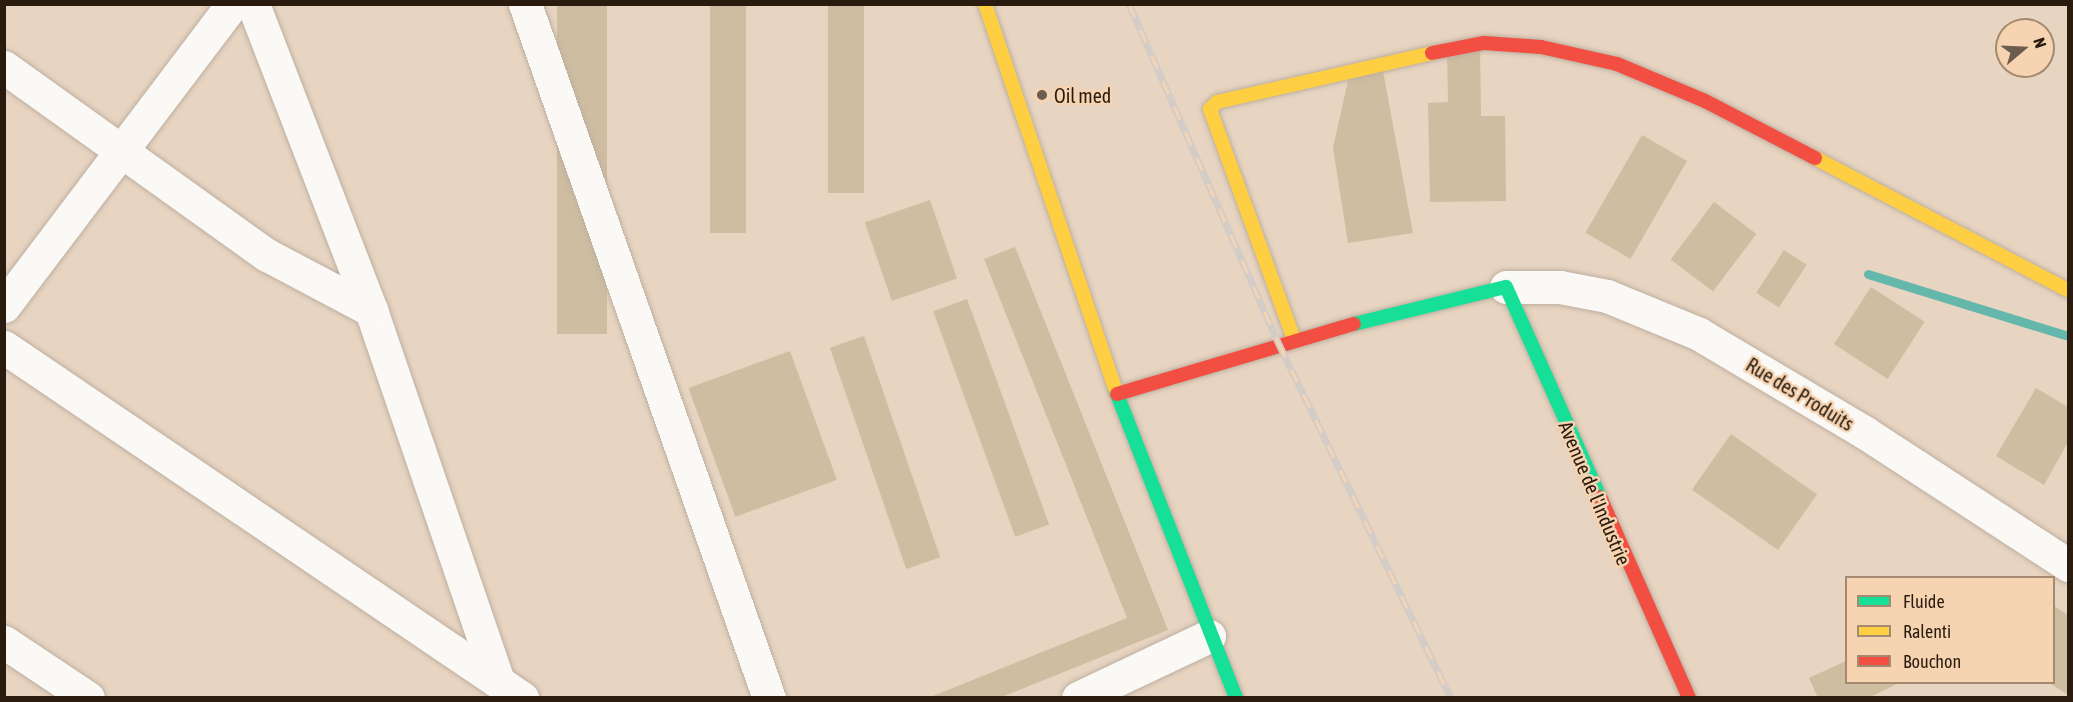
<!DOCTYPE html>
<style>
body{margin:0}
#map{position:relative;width:2073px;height:702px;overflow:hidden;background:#e7d4c1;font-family:"Asap Condensed",sans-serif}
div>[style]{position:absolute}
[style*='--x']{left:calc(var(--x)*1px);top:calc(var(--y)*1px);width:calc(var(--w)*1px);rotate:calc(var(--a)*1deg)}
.stream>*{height:9px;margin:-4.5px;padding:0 4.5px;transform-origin:4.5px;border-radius:4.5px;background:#64b7ab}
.building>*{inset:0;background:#cebda0;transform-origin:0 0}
.roads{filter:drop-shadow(0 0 2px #bdafa0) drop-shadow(0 0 2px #bdafa0)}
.street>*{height:33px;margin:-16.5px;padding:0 16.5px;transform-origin:16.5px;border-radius:16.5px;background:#fbf9f6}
.fast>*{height:14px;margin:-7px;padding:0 7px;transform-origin:7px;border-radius:7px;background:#16e098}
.slow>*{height:14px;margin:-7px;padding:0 7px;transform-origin:7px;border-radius:7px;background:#ffcf43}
.jam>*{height:14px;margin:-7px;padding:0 7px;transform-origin:7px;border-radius:7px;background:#f24e42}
.rail>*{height:7px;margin-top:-3.5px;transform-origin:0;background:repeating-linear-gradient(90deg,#f6d4b2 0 14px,#d3ccc7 0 28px);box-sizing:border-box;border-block:2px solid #d3ccc7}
.dots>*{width:16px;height:16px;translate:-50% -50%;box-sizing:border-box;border:3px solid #f6d4b2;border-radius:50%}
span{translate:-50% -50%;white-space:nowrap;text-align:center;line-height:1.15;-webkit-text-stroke:5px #f6d4b2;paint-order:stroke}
.poi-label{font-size:20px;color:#291c0f}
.left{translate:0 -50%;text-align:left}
.street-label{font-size:20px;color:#291c0f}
.frame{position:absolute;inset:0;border:6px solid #291c0f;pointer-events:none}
.legend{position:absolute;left:1845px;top:576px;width:210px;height:108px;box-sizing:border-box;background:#f6d4b2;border:2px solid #a48a71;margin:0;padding:8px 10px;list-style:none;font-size:18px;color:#291c0f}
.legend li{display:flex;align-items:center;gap:12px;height:30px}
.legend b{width:30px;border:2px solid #a48a71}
.north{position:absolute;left:1995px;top:18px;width:60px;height:60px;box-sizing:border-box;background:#f6d4b2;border:2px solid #a48a71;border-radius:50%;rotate:71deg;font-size:16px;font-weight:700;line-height:24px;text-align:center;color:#291c0f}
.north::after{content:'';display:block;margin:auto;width:21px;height:27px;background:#6c5c4d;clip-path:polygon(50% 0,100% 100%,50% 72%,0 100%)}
</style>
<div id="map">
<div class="stream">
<div style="--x:1868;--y:274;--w:209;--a:17.2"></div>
</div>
<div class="building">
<div style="left:557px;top:4px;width:50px;height:330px"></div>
<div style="left:710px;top:4px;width:36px;height:229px"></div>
<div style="left:828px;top:4px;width:36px;height:189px"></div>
<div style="clip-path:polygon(1480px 48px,1481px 116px,1505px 116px,1506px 201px,1430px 202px,1428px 103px,1448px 102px,1447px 49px)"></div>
<div style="clip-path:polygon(1383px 71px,1413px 233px,1348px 243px,1333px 148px,1350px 72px)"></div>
<div style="left:1642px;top:135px;width:52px;height:113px;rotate:30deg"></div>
<div style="left:930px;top:200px;width:83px;height:69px;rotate:71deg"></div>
<div style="left:1714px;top:202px;width:53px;height:72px;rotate:37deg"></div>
<div style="clip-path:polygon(1015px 247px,1168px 630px,999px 698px,928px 698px,1127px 618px,984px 259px)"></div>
<div style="left:1784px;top:250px;width:27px;height:51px;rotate:33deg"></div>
<div style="left:1871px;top:287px;width:64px;height:68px;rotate:33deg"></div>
<div style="left:967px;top:299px;width:240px;height:36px;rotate:70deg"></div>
<div style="left:864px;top:336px;width:234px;height:36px;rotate:71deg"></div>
<div style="left:790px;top:351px;width:137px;height:108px;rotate:70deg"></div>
<div style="clip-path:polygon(2036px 388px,2068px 407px,2068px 442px,2044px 485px,1996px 456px)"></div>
<div style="left:1731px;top:434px;width:105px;height:68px;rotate:35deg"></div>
<div style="clip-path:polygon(2054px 606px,2068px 615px,2068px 695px,2048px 682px,2054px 682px)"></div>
<div style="clip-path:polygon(1846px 661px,1846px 682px,1901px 682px,1868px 698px,1818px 698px,1809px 678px)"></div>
</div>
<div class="roads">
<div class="street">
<div style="--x:253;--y:4;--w:328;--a:68.9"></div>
<div style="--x:371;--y:310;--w:392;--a:71.1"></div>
<div style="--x:525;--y:4;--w:736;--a:70.63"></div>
<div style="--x:4;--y:67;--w:323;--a:35.6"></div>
<div style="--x:267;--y:255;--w:118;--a:27.9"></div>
<div style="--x:1506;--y:287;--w:54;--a:0"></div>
<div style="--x:1560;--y:287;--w:48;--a:10.8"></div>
<div style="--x:1607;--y:296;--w:100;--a:22.4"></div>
<div style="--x:1699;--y:334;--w:192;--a:30.7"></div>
<div style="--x:1864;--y:432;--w:244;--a:33.1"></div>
<div style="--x:4;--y:306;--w:378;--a:-52.9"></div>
<div style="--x:4;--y:347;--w:626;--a:34.12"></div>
<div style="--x:4;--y:642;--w:101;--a:33.7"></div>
<div style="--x:1078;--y:698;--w:145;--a:-25.3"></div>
</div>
<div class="fast">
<div style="--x:1354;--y:324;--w:156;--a:-13.7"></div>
<div style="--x:1506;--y:287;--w:230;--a:65.9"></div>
<div style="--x:1115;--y:389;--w:332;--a:68.6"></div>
</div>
<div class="slow">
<div style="--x:985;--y:4;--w:406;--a:71.3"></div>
<div style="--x:1815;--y:158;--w:285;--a:27.6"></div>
<div style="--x:1294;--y:339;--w:245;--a:-110.1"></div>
<div style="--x:1210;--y:109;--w:10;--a:-45"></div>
<div style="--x:1217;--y:102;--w:221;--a:-12.8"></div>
</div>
<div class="jam">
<div style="--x:1432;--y:53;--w:53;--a:-10.9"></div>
<div style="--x:1484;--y:43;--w:57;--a:4"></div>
<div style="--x:1541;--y:47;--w:78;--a:12.6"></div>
<div style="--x:1617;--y:64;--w:95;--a:22.8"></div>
<div style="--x:1705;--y:101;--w:124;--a:27.4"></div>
<div style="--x:1117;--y:394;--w:247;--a:-16.5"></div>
<div style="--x:1600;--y:497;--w:220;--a:66.1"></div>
</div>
</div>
<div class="rail">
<div style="--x:1129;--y:4;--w:372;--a:66.2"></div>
<div style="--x:1279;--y:344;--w:394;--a:64.1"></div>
</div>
<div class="dots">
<div style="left:1042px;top:95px;background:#6c5c4d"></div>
</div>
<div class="poi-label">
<span class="left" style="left:1054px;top:95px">Oil med</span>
</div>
<div class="street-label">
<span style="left:1800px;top:394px;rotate:31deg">Rue des Produits</span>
<span style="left:1595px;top:493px;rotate:67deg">Avenue de l'Industrie</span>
</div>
<div class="frame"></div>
<ul class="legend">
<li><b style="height:8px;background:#16e098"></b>Fluide</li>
<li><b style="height:8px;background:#ffcf43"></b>Ralenti</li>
<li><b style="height:8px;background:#f24e42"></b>Bouchon</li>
</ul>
<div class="north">N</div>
</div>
